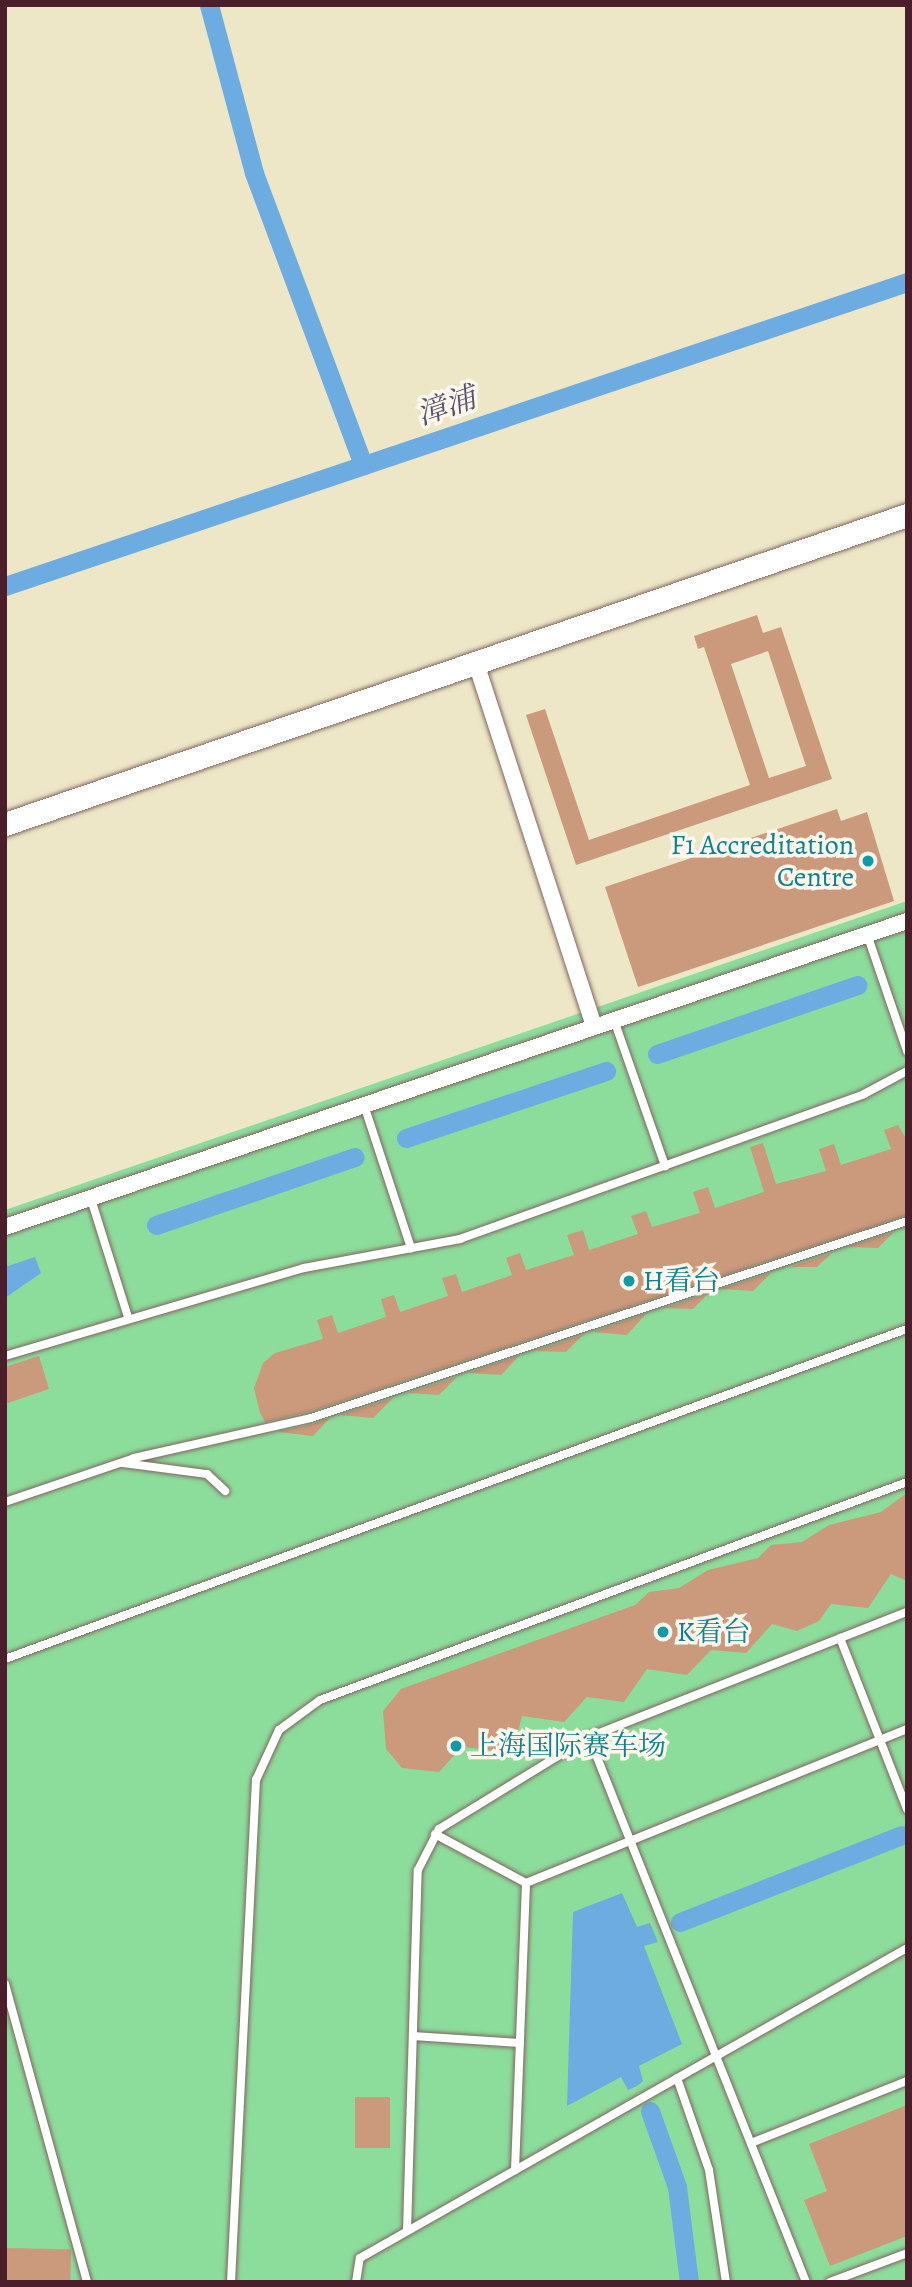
<!DOCTYPE html>
<meta charset="utf-8">
<style>
body{margin:0}
#map{position:relative;width:912px;height:2287px;overflow:hidden;background:#ede6c7;font-family:Alegreya,"Noto Serif SC",serif}
div>[style]{position:absolute}
[style*='--x']{left:calc(var(--x)*1px);top:calc(var(--y)*1px);width:calc(var(--w)*1px);rotate:calc(var(--a)*1deg)}
.green>*{inset:0;background:#8cdd9c}
.water>*{inset:0;background:#6dace0}
.canal>*{height:19px;margin:-9.5px;padding:0 9.5px;transform-origin:9.5px;border-radius:9.5px;background:#6dace0}
.building>*{inset:0;background:#cb997b;transform-origin:0 0}
.roads{filter:drop-shadow(0 0 2px #836562) drop-shadow(0 0 2px #836562)}
.lane>*{height:8px;margin:-4px;padding:0 4px;transform-origin:4px;border-radius:4px;background:#fff}
.street>*{height:16px;margin:-8px;padding:0 8px;transform-origin:8px;border-radius:8px;background:#fff}
.secondary>*{height:23px;margin:-11.5px;padding:0 11.5px;transform-origin:11.5px;border-radius:11.5px;background:#fff}
.dots>*{width:19px;height:19px;translate:-50% -50%;box-sizing:border-box;border:4px solid #fbf7ec;border-radius:50%}
span{translate:-50% -50%;white-space:nowrap;text-align:center;line-height:1.15;-webkit-text-stroke:7px #fbf7ec;paint-order:stroke}
.culture-label{font-size:28px;color:#0d838f}
.right{translate:-100% -50%;text-align:right}
.left{translate:0 -50%;text-align:left}
.water-label{font-size:30px;color:#56506a;font-style:italic}
.frame{position:absolute;inset:0;border:7px solid #4a1f2b;pointer-events:none}
</style>
<div id="map">
<div class="green">
<div style="clip-path:polygon(907px 901px,907px 2282px,5px 2282px,5px 1210px)"></div>
</div>
<div class="water">
<div style="clip-path:polygon(35px 1257px,41px 1273px,5px 1298px,5px 1267px)"></div>
<div style="clip-path:polygon(622px 1893px,637px 1927px,650px 1923px,658px 1942px,644px 1946px,682px 2044px,639px 2066px,643px 2081px,637px 2086px,628px 2090px,621px 2077px,567px 2106px,573px 1912px)"></div>
</div>
<div class="canal">
<div style="--x:209;--y:5;--w:174;--a:75"></div>
<div style="--x:254;--y:173;--w:312;--a:69.5"></div>
<div style="--x:5;--y:586;--w:952;--a:-18.63"></div>
<div style="--x:657;--y:1054;--w:212;--a:-19"></div>
<div style="--x:406;--y:1138;--w:211;--a:-18.5"></div>
<div style="--x:156;--y:1225;--w:210;--a:-18.9"></div>
<div style="--x:680;--y:1922;--w:238;--a:-21.4"></div>
<div style="--x:650;--y:2111;--w:81;--a:70.4"></div>
<div style="--x:677;--y:2187;--w:96;--a:82.8"></div>
</div>
<div class="building">
<div style="clip-path:polygon(evenodd,757px 615px,763px 633px,781px 627px,832px 779px,576px 865px,526px 715px,545px 709px,589px 840px,750px 785px,704px 647px,698px 649px,694px 636px,757px 615px,768px 651px,806px 766px,769px 778px,731px 664px,768px 651px)"></div>
<div style="clip-path:polygon(837px 809px,841px 821px,867px 812px,894px 901px,638px 987px,605px 887px)"></div>
<div style="clip-path:polygon(898px 1125px,907px 1140px,907px 1215px,309px 1412px,265px 1422px,260px 1413px,254px 1388px,263px 1363px,275px 1353px,323px 1339px,317px 1320px,332px 1315px,338px 1333px,386px 1317px,381px 1299px,394px 1295px,400px 1312px,448px 1296px,442px 1278px,456px 1274px,462px 1292px,512px 1275px,506px 1258px,520px 1253px,526px 1270px,574px 1255px,567px 1235px,583px 1230px,589px 1250px,638px 1234px,631px 1216px,646px 1211px,652px 1227px,700px 1213px,693px 1192px,708px 1187px,715px 1208px,764px 1192px,750px 1147px,763px 1143px,776px 1184px,826px 1171px,819px 1149px,834px 1144px,841px 1165px,891px 1149px,884px 1130px)"></div>
<div style="clip-path:polygon(894px 1232px,878px 1248px,848px 1247px)"></div>
<div style="clip-path:polygon(832px 1253px,817px 1267px,790px 1267px)"></div>
<div style="clip-path:polygon(771px 1273px,753px 1291px,721px 1289px)"></div>
<div style="clip-path:polygon(709px 1293px,693px 1309px,665px 1308px)"></div>
<div style="clip-path:polygon(646px 1314px,627px 1335px,593px 1332px)"></div>
<div style="clip-path:polygon(583px 1335px,566px 1352px,535px 1351px)"></div>
<div style="clip-path:polygon(39px 1356px,49px 1389px,5px 1404px,5px 1367px)"></div>
<div style="clip-path:polygon(519px 1356px,501px 1375px,468px 1373px)"></div>
<div style="clip-path:polygon(457px 1377px,439px 1395px,408px 1393px)"></div>
<div style="clip-path:polygon(393px 1398px,373px 1418px,340px 1415px)"></div>
<div style="clip-path:polygon(330px 1418px,313px 1436px,278px 1432px,313px 1424px)"></div>
<div style="clip-path:polygon(907px 1493px,907px 1581px,891px 1574px,868px 1608px,831px 1604px,819px 1621px,797px 1631px,772px 1624px,746px 1653px,711px 1650px,687px 1675px,647px 1669px,624px 1702px,587px 1697px,564px 1722px,522px 1716px,518px 1732px,499px 1751px,462px 1747px,439px 1772px,402px 1768px,386px 1749px,383px 1711px,401px 1689px,635px 1605px,649px 1592px,679px 1588px,708px 1570px,758px 1558px,771px 1545px,802px 1542px,829px 1525px,881px 1512px)"></div>
<div style="left:355px;top:2097px;width:35px;height:51px"></div>
<div style="clip-path:polygon(907px 2105px,907px 2236px,830px 2266px,804px 2200px,827px 2191px,809px 2144px)"></div>
<div style="left:5px;top:2248px;width:66px;height:34px;rotate:1deg"></div>
</div>
<div class="roads">
<div class="lane">
<div style="--x:867;--y:934;--w:124;--a:71.1"></div>
<div style="--x:614;--y:1020;--w:155;--a:70.7"></div>
<div style="--x:364;--y:1105;--w:151;--a:71.8"></div>
<div style="--x:91;--y:1199;--w:124;--a:72.6"></div>
<div style="--x:5;--y:1356;--w:312;--a:-16.4"></div>
<div style="--x:304;--y:1268;--w:159;--a:-10.5"></div>
<div style="--x:460;--y:1239;--w:429;--a:-19.7"></div>
<div style="--x:864;--y:1094;--w:49;--a:-28.1"></div>
<div style="--x:123;--y:1463;--w:85;--a:7.5"></div>
<div style="--x:207;--y:1474;--w:25;--a:43"></div>
<div style="--x:5;--y:1502;--w:136;--a:-18.8"></div>
<div style="--x:134;--y:1458;--w:181;--a:-12.7"></div>
<div style="--x:311;--y:1418;--w:628;--a:-18.29"></div>
<div style="--x:840;--y:1638;--w:184;--a:68.6"></div>
<div style="--x:5;--y:1659;--w:960;--a:-20.1"></div>
<div style="--x:589;--y:1737;--w:587;--a:68.29"></div>
<div style="--x:435;--y:1834;--w:103;--a:28.3"></div>
<div style="--x:5;--y:1984;--w:309;--a:74.6"></div>
<div style="--x:413;--y:2036;--w:107;--a:3.7"></div>
<div style="--x:677;--y:2078;--w:97;--a:70.8"></div>
<div style="--x:709;--y:2170;--w:113;--a:81.4"></div>
<div style="--x:751;--y:2143;--w:168;--a:-21.7"></div>
<div style="--x:515;--y:2170;--w:287;--a:-87.8"></div>
<div style="--x:526;--y:1883;--w:411;--a:-22"></div>
<div style="--x:407;--y:2231;--w:361;--a:-88.3"></div>
<div style="--x:418;--y:1870;--w:46;--a:-62.9"></div>
<div style="--x:439;--y:1829;--w:176;--a:-31.5"></div>
<div style="--x:589;--y:1737;--w:342;--a:-21.5"></div>
<div style="--x:231;--y:2282;--w:503;--a:-87.15"></div>
<div style="--x:256;--y:1780;--w:55;--a:-65.3"></div>
<div style="--x:279;--y:1730;--w:51;--a:-36.2"></div>
<div style="--x:320;--y:1700;--w:626;--a:-20.37"></div>
<div style="--x:356;--y:2282;--w:24;--a:-81"></div>
<div style="--x:360;--y:2258;--w:629;--a:-29.54"></div>
<div style="--x:830;--y:2282;--w:82;--a:-20.6"></div>
</div>
<div class="street">
<div style="--x:475;--y:660;--w:385;--a:72"></div>
<div style="--x:5;--y:1227;--w:952;--a:-18.74"></div>
</div>
<div class="secondary">
<div style="--x:5;--y:824;--w:953;--a:-18.91"></div>
</div>
</div>
<div class="dots">
<div style="left:868px;top:861px;background:#0f9aa8"></div>
<div style="left:629px;top:1281px;background:#0f9aa8"></div>
<div style="left:663px;top:1632px;background:#0f9aa8"></div>
<div style="left:456px;top:1746px;background:#0f9aa8"></div>
</div>
<div class="culture-label">
<span class="right" style="left:854px;top:861px">F1 Accreditation<br>Centre</span>
<span class="left" style="left:643px;top:1281px">H看台</span>
<span class="left" style="left:677px;top:1632px">K看台</span>
<span class="left" style="left:470px;top:1746px">上海国际赛车场</span>
</div>
<div class="water-label">
<span style="left:446px;top:406px;rotate:-19deg">漳浦</span>
</div>
<div class="frame"></div>
</div>
